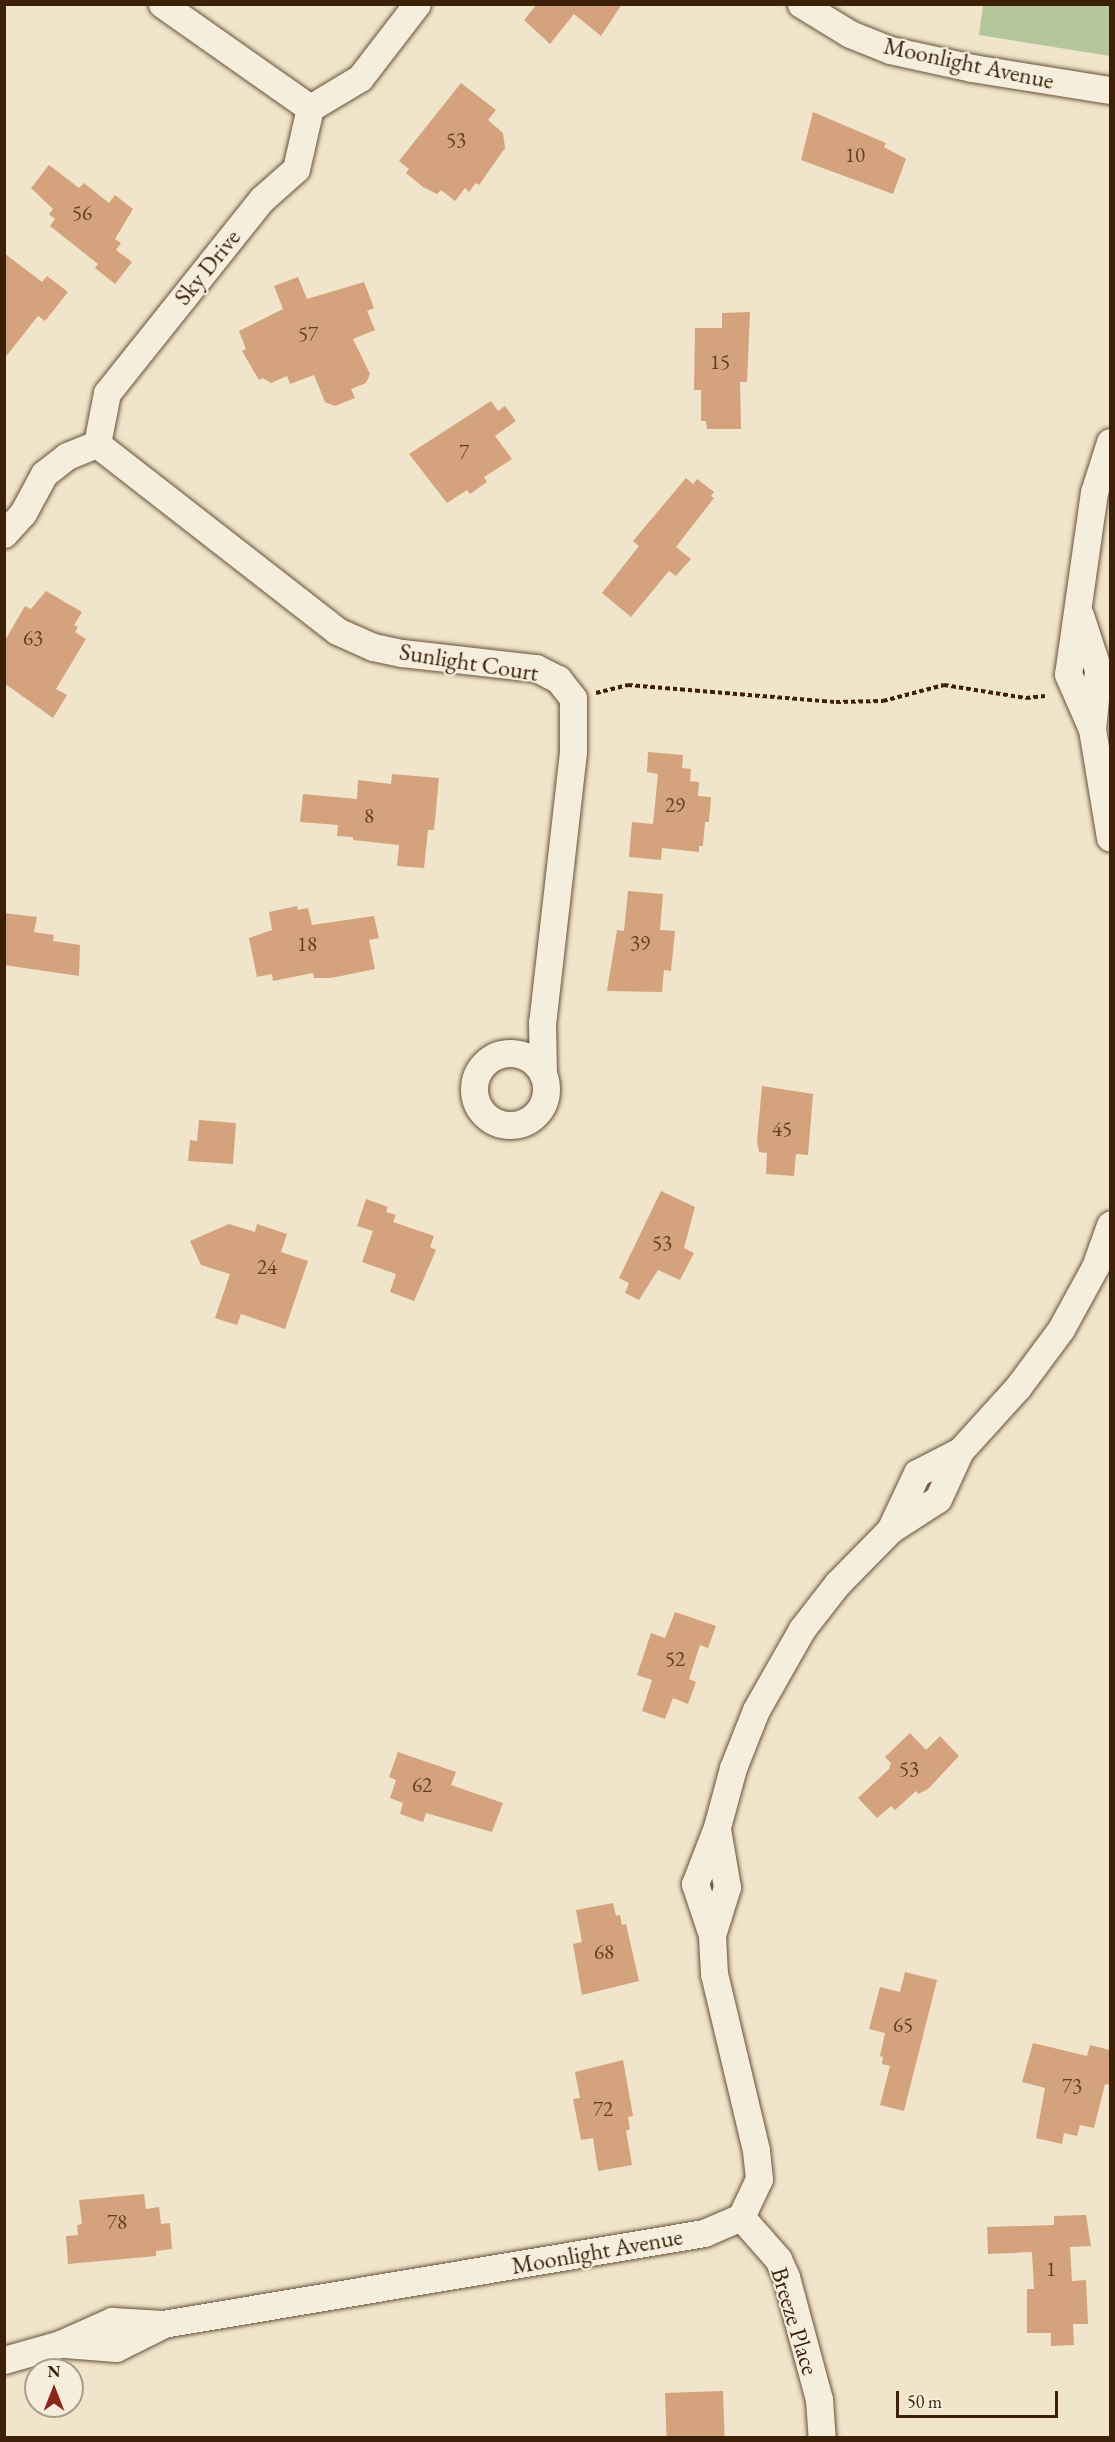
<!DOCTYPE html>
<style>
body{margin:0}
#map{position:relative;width:1115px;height:2442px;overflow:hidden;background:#f0e5ca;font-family:"EB Garamond",serif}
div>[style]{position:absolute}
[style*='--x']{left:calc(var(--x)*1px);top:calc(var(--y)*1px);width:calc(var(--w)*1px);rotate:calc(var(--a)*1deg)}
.green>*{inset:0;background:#b5c69b}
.building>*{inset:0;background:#d4a27c;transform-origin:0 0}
.path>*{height:4px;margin-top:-2px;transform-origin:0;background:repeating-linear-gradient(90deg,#3c2008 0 4.5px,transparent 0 7.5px)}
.roads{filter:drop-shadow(0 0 2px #695138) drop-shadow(0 0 2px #695138)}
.minor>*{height:27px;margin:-13.5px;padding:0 13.5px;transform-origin:13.5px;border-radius:13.5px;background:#f5eedd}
.minor>.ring{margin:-13.5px;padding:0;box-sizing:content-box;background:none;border:27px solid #f5eedd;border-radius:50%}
span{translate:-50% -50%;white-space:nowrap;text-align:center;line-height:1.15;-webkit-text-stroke:4.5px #f5eedd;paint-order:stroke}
.number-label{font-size:21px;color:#624025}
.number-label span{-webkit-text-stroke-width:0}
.street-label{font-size:24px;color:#3c2008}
.frame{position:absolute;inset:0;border:6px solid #3c2008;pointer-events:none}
.north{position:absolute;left:24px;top:2358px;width:60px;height:60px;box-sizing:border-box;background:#f5eedd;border:2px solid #ab9c88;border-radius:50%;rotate:0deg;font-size:16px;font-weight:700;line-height:24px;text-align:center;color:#3c2008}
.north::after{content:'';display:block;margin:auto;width:21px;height:27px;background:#8f2418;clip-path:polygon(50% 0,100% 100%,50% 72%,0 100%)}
.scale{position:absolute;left:896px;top:2391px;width:162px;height:27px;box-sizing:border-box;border:3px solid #3c2008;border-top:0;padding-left:8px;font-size:18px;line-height:21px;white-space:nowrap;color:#3c2008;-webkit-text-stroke:4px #f5eedd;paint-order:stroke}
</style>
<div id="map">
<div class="green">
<div style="clip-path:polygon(983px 5px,1110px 5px,1110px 56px,979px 35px)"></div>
</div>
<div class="building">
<div style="clip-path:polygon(537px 4px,622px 4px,601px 36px,574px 14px,550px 44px,524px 20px)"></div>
<div style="clip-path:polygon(461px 83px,496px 110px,488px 120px,503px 133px,505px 148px,479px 185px,476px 183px,469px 192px,465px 188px,455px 201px,441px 190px,437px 194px,423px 187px,406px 173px,409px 169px,399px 161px)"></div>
<div style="clip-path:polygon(813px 112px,886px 143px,884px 147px,906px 159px,893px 194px,801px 160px)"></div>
<div style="clip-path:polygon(49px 165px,79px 188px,84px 183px,109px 203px,115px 195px,133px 209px,115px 239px,121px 243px,116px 250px,132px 262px,115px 284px,95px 268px,98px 264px,50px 226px,55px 219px,49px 214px,53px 209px,31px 188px)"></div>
<div style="clip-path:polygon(4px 253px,42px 282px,47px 276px,68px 292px,45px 321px,38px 316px,4px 359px)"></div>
<div style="clip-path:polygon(298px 277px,307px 299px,364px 282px,374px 308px,367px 311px,375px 330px,353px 339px,370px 374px,366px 383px,351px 389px,355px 398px,335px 406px,325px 402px,314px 375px,290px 384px,287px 376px,271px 383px,263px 378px,259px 380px,242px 351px,246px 349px,239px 331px,283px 309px,274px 286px)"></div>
<div style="clip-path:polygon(750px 312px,747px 382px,740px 382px,741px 429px,707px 429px,706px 421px,701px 421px,701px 390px,694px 390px,695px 328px,722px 328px,722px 313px)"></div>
<div style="clip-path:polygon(491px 401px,498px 411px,505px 406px,516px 421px,495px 436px,512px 459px,484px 477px,487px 482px,470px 494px,467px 490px,447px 503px,409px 454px)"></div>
<div style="clip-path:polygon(686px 478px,693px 484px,697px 479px,714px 492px,711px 496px,714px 498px,676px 547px,691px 559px,676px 576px,669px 571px,631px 617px,602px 593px,639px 546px,633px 541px)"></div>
<div style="clip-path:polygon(46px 591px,82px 612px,74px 625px,78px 627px,75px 632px,86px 639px,56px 689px,67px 695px,53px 718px,4px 683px,4px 642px,25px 606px,31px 609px)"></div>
<div style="clip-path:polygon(648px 752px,683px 755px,682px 768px,691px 769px,690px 781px,699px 782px,698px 796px,711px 797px,709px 822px,705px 822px,703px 846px,699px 846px,699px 852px,662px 848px,661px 860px,629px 857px,632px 822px,653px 824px,658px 774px,647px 772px)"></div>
<div style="clip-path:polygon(392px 774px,439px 778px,434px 830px,428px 830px,424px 868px,397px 866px,399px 845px,353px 840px,353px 837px,337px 836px,338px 825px,300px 822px,303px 794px,357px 799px,358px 780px,391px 784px)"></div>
<div style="clip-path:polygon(628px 891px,663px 894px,660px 930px,675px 931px,671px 971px,664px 970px,662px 992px,607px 991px,617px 930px,624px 931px)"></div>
<div style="clip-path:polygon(297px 906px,298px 910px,308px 908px,312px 925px,374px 916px,379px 938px,369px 940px,375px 969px,331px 978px,314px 978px,313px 973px,273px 981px,272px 974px,257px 977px,249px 938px,272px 930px,269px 912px)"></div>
<div style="clip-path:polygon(4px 913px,37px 917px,34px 932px,54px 935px,53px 941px,80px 945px,79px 976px,4px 965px)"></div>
<div style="clip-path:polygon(762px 1086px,813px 1094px,808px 1155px,796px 1154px,794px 1176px,766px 1174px,767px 1153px,759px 1152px,757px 1141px)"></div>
<div style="clip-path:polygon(199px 1120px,236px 1123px,233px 1164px,188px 1161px,190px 1140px,197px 1141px)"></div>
<div style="clip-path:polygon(661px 1191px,695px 1207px,684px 1248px,694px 1253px,680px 1280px,658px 1270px,639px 1300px,625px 1293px,629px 1283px,619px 1278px)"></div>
<div style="clip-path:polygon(366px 1199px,388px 1207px,386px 1212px,396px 1215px,393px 1222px,434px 1236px,430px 1247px,436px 1250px,414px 1301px,390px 1292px,396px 1274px,362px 1262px,373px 1231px,357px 1226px)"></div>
<div style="clip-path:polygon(229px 1224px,255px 1232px,257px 1224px,287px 1234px,281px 1252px,308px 1261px,285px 1329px,241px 1314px,237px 1325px,215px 1318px,230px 1274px,201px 1265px,190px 1241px)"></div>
<div style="clip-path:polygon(675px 1612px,716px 1626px,708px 1648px,700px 1645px,689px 1679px,696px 1682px,688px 1704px,673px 1698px,665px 1719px,642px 1711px,652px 1680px,637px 1675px,651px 1633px,665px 1638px)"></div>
<div style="clip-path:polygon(910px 1733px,926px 1750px,940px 1736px,959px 1756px,928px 1789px,918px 1794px,916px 1791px,895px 1810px,891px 1806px,877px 1818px,858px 1798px,889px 1769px,891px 1763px,885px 1757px)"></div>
<div style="clip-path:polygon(398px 1752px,456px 1772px,451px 1785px,503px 1803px,492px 1832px,426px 1813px,423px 1822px,400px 1814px,403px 1803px,390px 1798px,396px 1780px,389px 1777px)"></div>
<div style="clip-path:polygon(613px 1903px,616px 1916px,620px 1915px,622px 1925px,626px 1924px,639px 1981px,582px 1995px,573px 1944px,582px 1942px,576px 1910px)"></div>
<div style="clip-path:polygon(905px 1972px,937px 1980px,904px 2111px,880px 2105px,890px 2066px,882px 2064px,883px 2057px,880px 2056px,885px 2033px,869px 2029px,880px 1987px,900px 1992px)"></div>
<div style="clip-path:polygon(1033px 2043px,1087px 2056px,1090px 2045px,1110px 2050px,1110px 2085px,1105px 2084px,1094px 2128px,1080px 2125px,1077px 2136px,1064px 2133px,1062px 2144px,1036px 2138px,1045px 2088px,1022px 2082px)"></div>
<div style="clip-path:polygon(623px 2060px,633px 2116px,628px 2117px,630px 2129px,626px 2131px,632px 2165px,598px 2171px,593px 2138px,581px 2140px,573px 2099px,580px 2098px,575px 2072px)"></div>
<div style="clip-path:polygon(144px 2194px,146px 2209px,159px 2207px,161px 2224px,170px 2223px,172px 2249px,156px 2251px,156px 2256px,68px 2264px,66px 2236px,78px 2235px,77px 2225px,82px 2224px,79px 2200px)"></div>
<div style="clip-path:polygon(1086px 2215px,1091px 2246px,1070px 2247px,1072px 2281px,1086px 2280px,1088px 2324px,1073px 2324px,1074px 2345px,1051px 2346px,1051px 2333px,1027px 2333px,1027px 2289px,1034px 2289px,1032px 2252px,988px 2254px,987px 2227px,1054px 2225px,1054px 2216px)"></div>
<div style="left:723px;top:2391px;width:47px;height:58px;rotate:88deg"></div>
</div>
<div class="path">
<div style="--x:596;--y:693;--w:33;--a:-14"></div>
<div style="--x:628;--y:685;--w:209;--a:4.7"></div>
<div style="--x:836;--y:702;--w:47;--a:-1.2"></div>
<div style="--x:883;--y:701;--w:63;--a:-14.7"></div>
<div style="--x:944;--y:685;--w:83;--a:9"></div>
<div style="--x:1026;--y:698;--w:19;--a:-6"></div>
</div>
<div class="roads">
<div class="minor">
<div style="--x:162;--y:4;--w:181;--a:35.1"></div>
<div style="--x:801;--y:4;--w:57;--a:31.5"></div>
<div style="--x:850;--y:34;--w:43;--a:21.8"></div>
<div style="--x:890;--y:50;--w:84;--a:12.4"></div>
<div style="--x:972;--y:68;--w:140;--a:9.1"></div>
<div style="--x:1110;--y:442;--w:52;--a:107.7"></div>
<div style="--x:1094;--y:492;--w:184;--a:98.1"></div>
<div style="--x:1068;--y:674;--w:60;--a:66.4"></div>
<div style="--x:1092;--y:729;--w:110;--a:80.6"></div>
<div style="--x:97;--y:444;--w:304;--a:37.9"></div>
<div style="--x:337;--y:631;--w:39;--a:24"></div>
<div style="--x:373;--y:647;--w:30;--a:12"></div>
<div style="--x:402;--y:653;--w:135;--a:6.4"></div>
<div style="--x:536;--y:668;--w:25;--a:27"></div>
<div style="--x:558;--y:679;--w:24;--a:52"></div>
<div style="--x:573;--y:698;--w:54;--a:90"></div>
<div style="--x:573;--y:752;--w:272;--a:96.5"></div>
<div style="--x:542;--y:1022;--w:52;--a:88.9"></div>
<div style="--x:4;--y:534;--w:28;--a:-48"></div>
<div style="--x:23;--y:513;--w:44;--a:-61.7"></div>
<div style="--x:44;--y:474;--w:29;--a:-38"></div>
<div style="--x:67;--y:456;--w:32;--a:-22"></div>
<div style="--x:97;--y:444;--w:52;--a:-78.9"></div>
<div style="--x:107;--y:393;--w:248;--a:-51.4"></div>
<div style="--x:262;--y:199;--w:45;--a:-41.4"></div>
<div style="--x:296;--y:169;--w:63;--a:-77.1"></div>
<div style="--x:310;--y:108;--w:58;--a:-31"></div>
<div style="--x:360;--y:78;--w:93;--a:-52.4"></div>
<div style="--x:1080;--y:615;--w:58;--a:71.9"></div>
<div style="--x:1098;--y:670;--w:59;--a:95.8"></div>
<div class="ring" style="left:474px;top:1053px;width:45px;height:45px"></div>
<div style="--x:890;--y:1530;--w:63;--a:-64.7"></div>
<div style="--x:917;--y:1473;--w:48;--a:-27.1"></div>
<div style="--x:712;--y:1935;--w:50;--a:-72.6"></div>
<div style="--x:727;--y:1887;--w:59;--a:-99.8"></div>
<div style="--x:741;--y:2217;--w:56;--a:48.6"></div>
<div style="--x:778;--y:2259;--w:20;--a:66"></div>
<div style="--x:786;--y:2277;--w:126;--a:74.9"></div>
<div style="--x:819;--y:2399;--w:39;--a:86"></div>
<div style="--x:65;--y:2344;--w:51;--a:4.5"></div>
<div style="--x:116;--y:2348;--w:51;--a:-26.6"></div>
<div style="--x:4;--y:2360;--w:58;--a:-15.9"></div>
<div style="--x:60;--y:2344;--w:57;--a:-23.9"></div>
<div style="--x:112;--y:2321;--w:51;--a:3.4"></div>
<div style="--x:163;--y:2324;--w:549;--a:-9.55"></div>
<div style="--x:704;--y:2233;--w:40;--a:-23.4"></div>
<div style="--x:741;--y:2217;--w:42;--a:-64.7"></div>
<div style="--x:759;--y:2179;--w:29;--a:-96"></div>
<div style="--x:756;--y:2150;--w:181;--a:-103.4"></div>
<div style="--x:714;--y:1974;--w:39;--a:-93"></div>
<div style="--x:712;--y:1935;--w:54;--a:-108.4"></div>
<div style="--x:695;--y:1884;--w:61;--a:-68.9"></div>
<div style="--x:717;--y:1827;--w:61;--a:-74.8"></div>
<div style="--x:733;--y:1768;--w:62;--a:-68.4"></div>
<div style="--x:756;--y:1710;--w:93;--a:-60.4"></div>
<div style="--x:802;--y:1629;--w:57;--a:-52.1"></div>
<div style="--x:837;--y:1584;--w:76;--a:-45.5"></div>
<div style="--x:890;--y:1530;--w:57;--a:-32.9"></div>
<div style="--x:938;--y:1499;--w:53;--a:-65.4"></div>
<div style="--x:960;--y:1451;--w:86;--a:-47.8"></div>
<div style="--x:1018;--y:1387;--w:72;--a:-53.4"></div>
<div style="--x:1061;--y:1329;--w:71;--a:-61.3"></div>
<div style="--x:1095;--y:1267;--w:45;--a:-70.3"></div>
</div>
</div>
<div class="number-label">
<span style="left:456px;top:140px">53</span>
<span style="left:855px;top:155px">10</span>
<span style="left:82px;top:213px">56</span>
<span style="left:308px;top:334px">57</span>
<span style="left:720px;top:362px">15</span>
<span style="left:464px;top:452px">7</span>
<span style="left:33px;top:638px">63</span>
<span style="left:675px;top:805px">29</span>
<span style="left:369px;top:816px">8</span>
<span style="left:640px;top:943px">39</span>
<span style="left:307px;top:944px">18</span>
<span style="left:782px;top:1129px">45</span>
<span style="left:662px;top:1243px">53</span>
<span style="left:267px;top:1267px">24</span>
<span style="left:675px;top:1659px">52</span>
<span style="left:909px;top:1769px">53</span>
<span style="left:422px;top:1785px">62</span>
<span style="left:604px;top:1952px">68</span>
<span style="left:903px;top:2025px">65</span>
<span style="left:1072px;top:2086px">73</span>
<span style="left:603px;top:2109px">72</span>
<span style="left:117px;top:2222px">78</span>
<span style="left:1051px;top:2269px">1</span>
</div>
<div class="street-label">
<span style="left:969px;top:63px;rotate:12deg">Moonlight Avenue</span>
<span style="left:207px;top:267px;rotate:-51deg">Sky Drive</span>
<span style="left:469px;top:662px;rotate:9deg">Sunlight Court</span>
<span style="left:597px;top:2251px;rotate:-10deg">Moonlight Avenue</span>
<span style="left:795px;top:2321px;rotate:73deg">Breeze Place</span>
</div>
<div class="frame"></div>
<div class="north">N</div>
<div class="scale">50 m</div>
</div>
